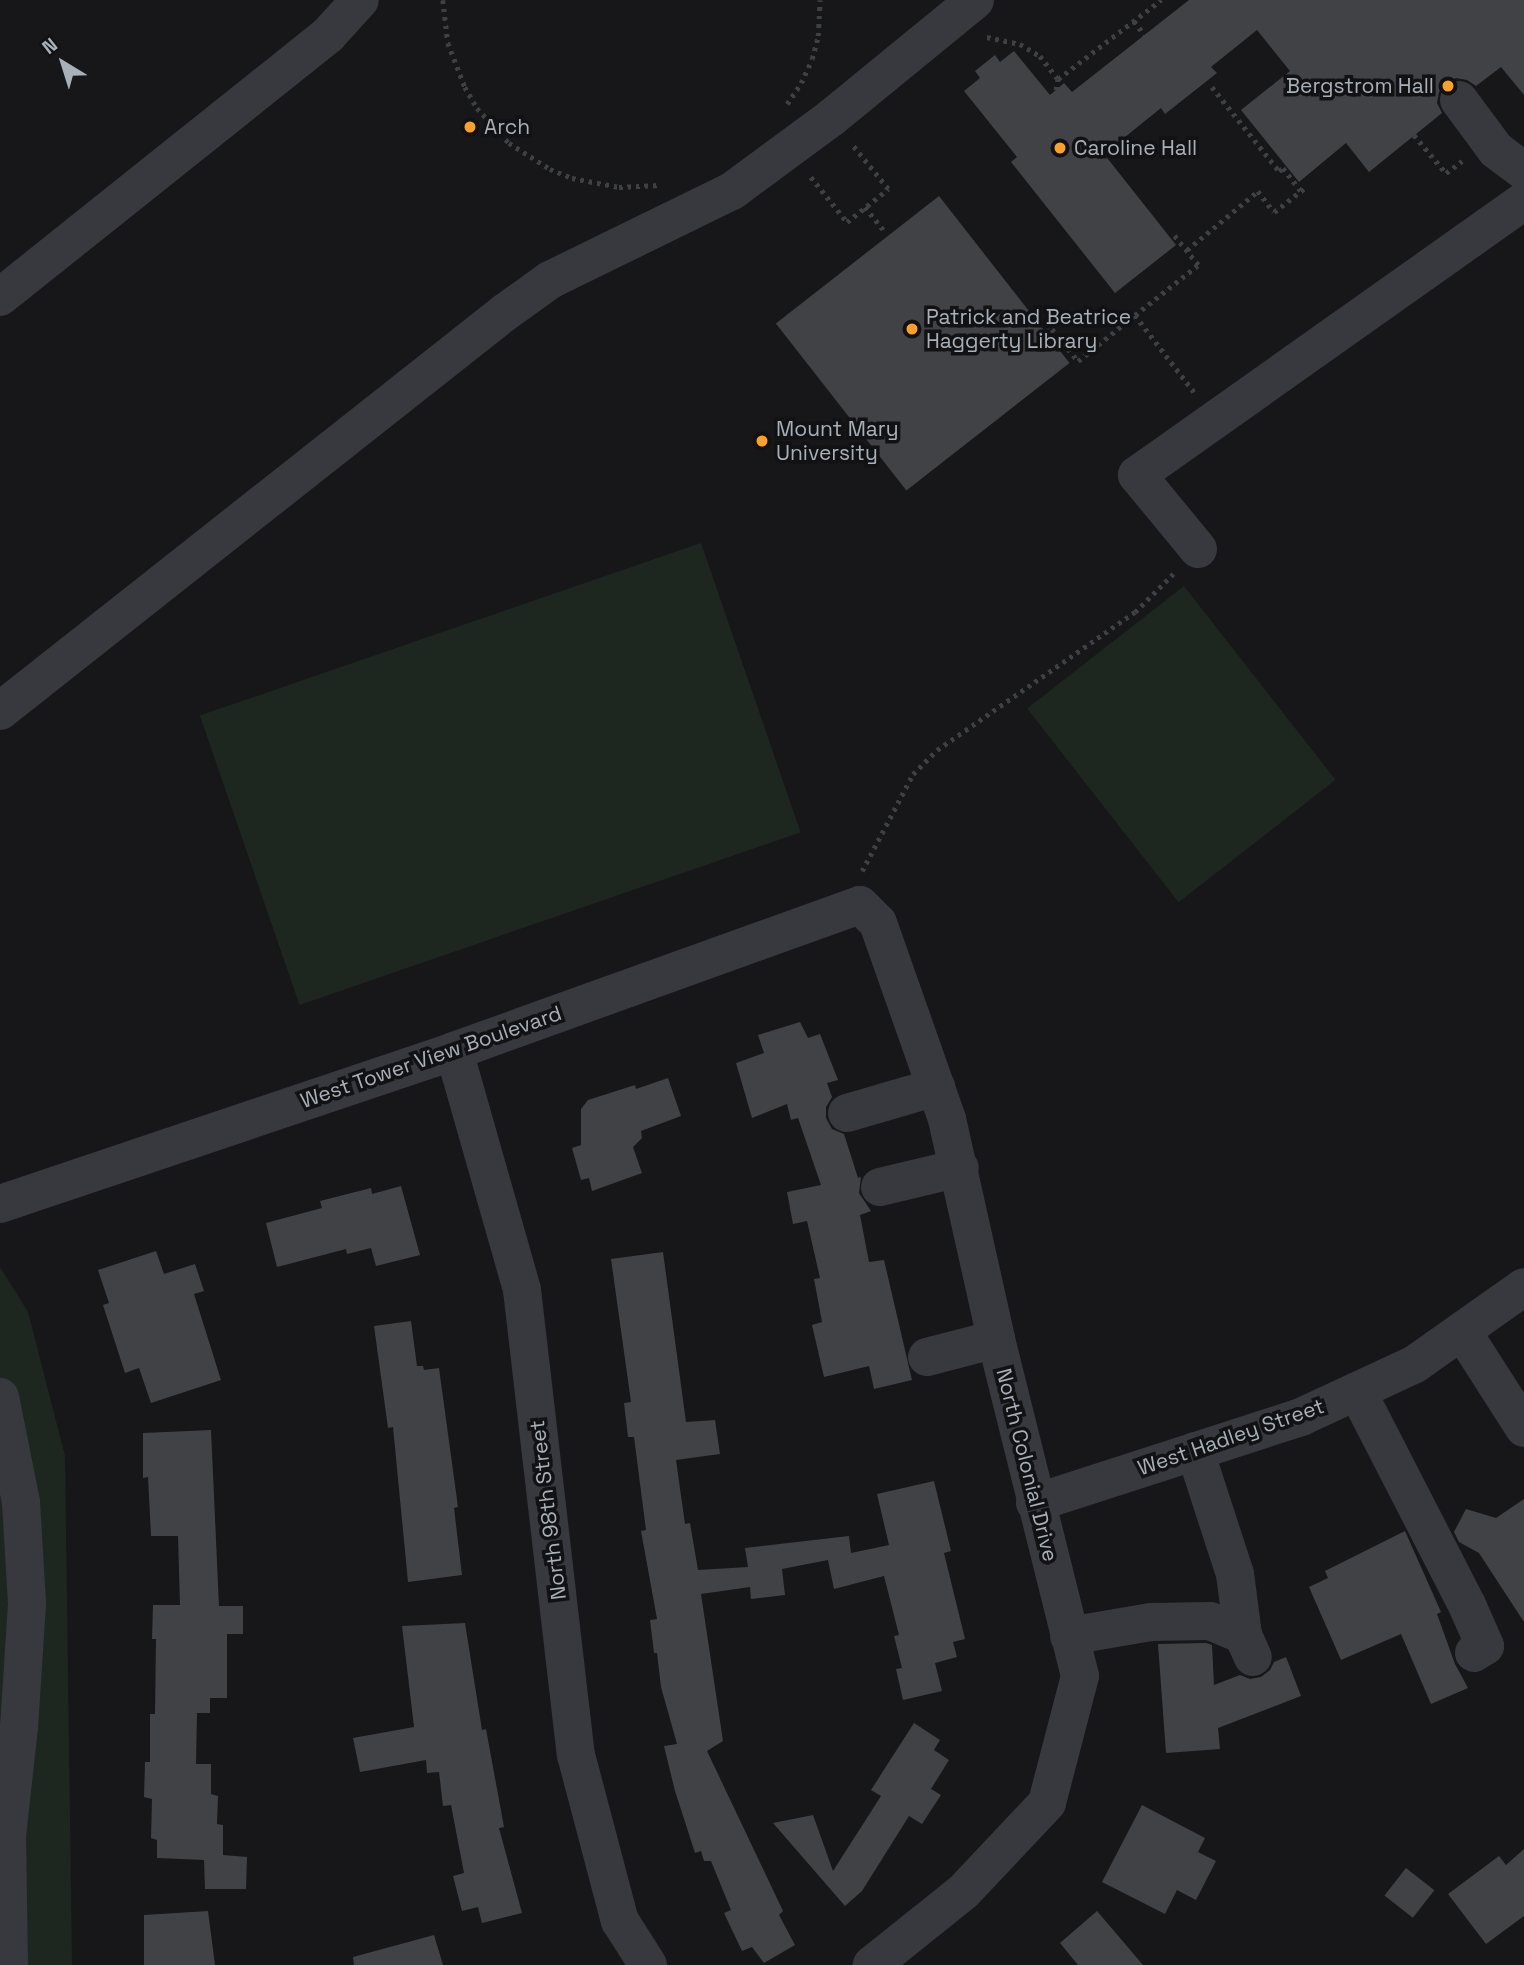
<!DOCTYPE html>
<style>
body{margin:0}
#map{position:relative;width:1524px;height:1965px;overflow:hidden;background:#171719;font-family:"Space Grotesk",sans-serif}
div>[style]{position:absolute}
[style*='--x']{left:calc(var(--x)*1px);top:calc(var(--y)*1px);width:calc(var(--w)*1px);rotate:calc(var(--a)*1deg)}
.green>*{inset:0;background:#1e271f;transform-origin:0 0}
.building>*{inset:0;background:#414246;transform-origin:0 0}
.path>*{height:4.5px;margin-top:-2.25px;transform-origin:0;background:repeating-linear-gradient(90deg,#3d4145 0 3.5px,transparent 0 8.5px)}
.minor>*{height:38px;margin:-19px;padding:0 19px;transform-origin:19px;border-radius:19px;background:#38393e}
.dots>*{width:19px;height:19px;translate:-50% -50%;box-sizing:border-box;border:4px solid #121214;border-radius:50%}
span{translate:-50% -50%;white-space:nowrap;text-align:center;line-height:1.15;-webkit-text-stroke:7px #121214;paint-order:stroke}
.poi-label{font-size:21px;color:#a8b0ba}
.right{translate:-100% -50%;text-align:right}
.left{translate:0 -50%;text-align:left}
.street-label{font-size:21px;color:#a8b0ba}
.north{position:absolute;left:28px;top:28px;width:70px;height:70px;-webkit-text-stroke:5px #121214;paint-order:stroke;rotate:322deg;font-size:19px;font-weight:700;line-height:28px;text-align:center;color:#a8b0ba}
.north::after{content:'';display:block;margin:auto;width:24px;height:32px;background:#a8b0ba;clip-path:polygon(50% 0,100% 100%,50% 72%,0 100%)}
</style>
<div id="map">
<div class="green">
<div style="left:701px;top:543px;width:306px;height:530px;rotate:71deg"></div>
<div style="left:1184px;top:586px;width:246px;height:199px;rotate:52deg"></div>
<div style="clip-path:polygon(0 1267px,28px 1312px,65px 1456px,72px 1965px,0 1965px)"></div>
</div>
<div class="building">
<div style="clip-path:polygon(1189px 0,1524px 0,1524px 95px,1501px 67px,1476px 86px,1467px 80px,1456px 78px,1446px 83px,1439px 92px,1437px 103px,1442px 113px,1369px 172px,1346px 143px,1299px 182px,1241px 110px,1290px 71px,1257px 30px,1211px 67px,1217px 73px,1165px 114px,1161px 108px,1104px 154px,1176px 245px,1115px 293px,1011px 162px,1017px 157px,964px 91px,980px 78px,975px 71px,995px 55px,1000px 62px,1014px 51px,1050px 95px,1064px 83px,1072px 92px)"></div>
<div style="left:939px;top:196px;width:212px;height:207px;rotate:52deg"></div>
<div style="clip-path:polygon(800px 1022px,808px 1038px,820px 1034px,838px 1080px,827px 1083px,832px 1097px,826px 1107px,826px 1118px,832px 1129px,844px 1134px,858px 1178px,861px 1177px,859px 1193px,871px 1211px,860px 1215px,869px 1262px,884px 1260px,912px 1380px,874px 1389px,869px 1366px,824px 1377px,812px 1325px,822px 1322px,814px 1279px,820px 1278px,807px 1221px,793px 1224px,787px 1192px,821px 1185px,798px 1118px,791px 1120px,787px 1104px,752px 1118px,736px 1063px,764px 1053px,758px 1035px)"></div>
<div style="clip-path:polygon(668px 1078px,681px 1116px,641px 1131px,642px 1138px,633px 1147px,642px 1173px,592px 1191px,589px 1178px,581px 1180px,572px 1148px,581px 1145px,581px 1109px,588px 1100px,635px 1085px,636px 1089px)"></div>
<div style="clip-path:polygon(401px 1186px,420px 1255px,376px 1266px,371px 1248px,347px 1254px,346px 1249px,277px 1267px,266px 1223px,322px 1208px,320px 1201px,371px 1188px,372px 1194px)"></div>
<div style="clip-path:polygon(156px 1251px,164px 1274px,195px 1264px,204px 1291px,194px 1294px,221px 1380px,151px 1403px,139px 1368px,125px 1373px,103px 1305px,109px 1303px,98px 1270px)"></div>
<div style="clip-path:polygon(663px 1252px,686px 1422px,715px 1420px,720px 1454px,676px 1460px,685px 1524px,690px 1523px,698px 1570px,748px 1567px,745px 1548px,849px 1536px,851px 1553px,889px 1545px,877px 1494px,934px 1481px,951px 1551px,944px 1553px,965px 1639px,953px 1642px,957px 1657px,935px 1663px,942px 1691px,903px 1700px,896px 1669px,902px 1668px,894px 1636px,899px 1635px,884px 1576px,834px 1589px,828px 1560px,782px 1569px,785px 1595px,751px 1599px,750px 1587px,701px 1594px,723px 1741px,707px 1751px,783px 1911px,779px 1915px,795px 1945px,764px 1963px,752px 1947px,742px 1951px,724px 1913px,731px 1910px,711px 1861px,704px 1861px,701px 1851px,695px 1853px,675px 1791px,664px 1746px,677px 1744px,661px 1687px,657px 1653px,654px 1653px,650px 1620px,657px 1619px,641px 1531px,646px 1530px,634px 1437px,628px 1437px,624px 1403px,631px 1402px,611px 1259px)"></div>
<div style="clip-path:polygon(411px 1321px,417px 1366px,423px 1366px,424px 1370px,439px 1368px,458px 1507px,454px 1508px,462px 1575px,408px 1582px,393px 1427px,388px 1428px,374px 1326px)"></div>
<div style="clip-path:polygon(211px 1430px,219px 1606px,243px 1606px,243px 1634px,227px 1634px,227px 1698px,210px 1698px,210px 1713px,197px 1713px,196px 1764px,211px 1764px,211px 1794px,218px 1796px,217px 1824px,223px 1825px,223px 1855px,247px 1857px,246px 1889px,205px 1889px,204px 1860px,157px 1858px,157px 1840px,151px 1838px,152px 1799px,144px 1797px,145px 1762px,150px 1762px,150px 1714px,155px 1714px,156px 1639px,152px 1639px,153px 1605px,180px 1605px,178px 1536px,151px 1536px,148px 1477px,143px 1478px,143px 1433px)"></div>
<div style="clip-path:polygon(1524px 1499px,1524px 1622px,1479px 1553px,1459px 1542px,1454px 1532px,1466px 1509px,1496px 1518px)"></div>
<div style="clip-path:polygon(1405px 1531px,1441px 1612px,1437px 1614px,1455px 1664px,1468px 1688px,1431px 1704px,1401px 1634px,1341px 1660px,1309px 1587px,1328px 1578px,1325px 1571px)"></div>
<div style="clip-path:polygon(465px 1623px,482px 1730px,486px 1729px,504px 1827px,499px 1828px,522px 1913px,482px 1923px,478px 1907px,462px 1911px,453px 1876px,464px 1873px,451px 1805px,443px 1806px,439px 1772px,427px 1773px,426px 1760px,360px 1772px,353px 1738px,414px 1727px,402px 1626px)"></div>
<div style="clip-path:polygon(1206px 1643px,1212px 1645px,1214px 1685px,1240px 1675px,1250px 1679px,1261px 1677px,1270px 1670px,1274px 1662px,1286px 1657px,1301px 1696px,1218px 1728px,1220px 1749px,1166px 1753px,1158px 1644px)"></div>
<div style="clip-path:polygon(914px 1723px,940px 1740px,934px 1750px,949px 1760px,931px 1789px,941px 1795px,922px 1824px,909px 1816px,862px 1891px,845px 1906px,773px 1823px,813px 1815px,833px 1871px,881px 1796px,871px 1790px)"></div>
<div style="clip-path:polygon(1142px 1805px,1205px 1838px,1198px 1852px,1216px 1861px,1196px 1900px,1177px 1890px,1165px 1914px,1102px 1882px)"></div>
<div style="clip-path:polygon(1524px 1849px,1524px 1916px,1486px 1944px,1448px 1894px,1499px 1856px,1506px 1865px)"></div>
<div style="left:1406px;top:1868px;width:36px;height:35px;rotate:38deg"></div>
<div style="clip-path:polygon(208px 1911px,215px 1965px,144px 1965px,144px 1915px)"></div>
<div style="clip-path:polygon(1097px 1911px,1143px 1965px,1078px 1965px,1060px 1943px)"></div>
<div style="clip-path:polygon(434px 1935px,443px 1965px,354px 1965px,353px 1957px)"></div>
</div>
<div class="path">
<div style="--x:443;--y:0;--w:43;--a:83.4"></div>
<div style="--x:448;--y:43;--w:47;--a:68.9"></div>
<div style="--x:465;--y:87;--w:24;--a:60"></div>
<div style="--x:477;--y:108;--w:47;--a:47.6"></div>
<div style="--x:509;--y:143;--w:49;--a:32.4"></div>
<div style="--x:550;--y:169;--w:24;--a:22"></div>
<div style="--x:572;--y:178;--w:48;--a:10.8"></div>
<div style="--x:619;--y:187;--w:40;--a:-2.9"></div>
<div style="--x:1134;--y:21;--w:18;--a:52"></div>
<div style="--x:987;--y:37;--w:34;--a:12"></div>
<div style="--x:1020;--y:44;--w:23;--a:31"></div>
<div style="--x:1040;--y:56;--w:29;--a:52"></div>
<div style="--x:1212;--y:87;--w:107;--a:51.4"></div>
<div style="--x:1279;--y:171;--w:5;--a:-37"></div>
<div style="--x:1283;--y:168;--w:29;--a:52"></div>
<div style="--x:1056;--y:90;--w:11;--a:-80"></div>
<div style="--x:1058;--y:79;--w:130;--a:-37.5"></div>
<div style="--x:787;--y:104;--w:25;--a:-56"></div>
<div style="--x:801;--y:83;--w:26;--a:-65"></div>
<div style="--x:812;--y:59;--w:24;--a:-75"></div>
<div style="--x:818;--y:36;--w:36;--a:-87"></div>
<div style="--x:1414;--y:135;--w:50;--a:49.9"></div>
<div style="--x:1446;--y:173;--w:20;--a:-37"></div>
<div style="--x:811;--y:177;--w:58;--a:51.3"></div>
<div style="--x:847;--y:222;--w:53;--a:-38.8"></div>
<div style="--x:888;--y:189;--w:55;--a:-129.1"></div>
<div style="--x:865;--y:207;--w:32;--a:51"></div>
<div style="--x:1187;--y:250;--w:92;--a:-39.7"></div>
<div style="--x:1258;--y:191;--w:26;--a:53"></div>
<div style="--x:1274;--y:212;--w:39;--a:-38"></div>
<div style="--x:1135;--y:315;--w:97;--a:52.5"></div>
<div style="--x:1047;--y:332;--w:6;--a:-31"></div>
<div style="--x:1052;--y:329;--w:41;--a:50.9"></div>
<div style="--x:1078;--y:361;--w:73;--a:-38.9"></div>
<div style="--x:1135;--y:315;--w:80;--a:-38.4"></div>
<div style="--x:1198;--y:265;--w:41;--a:-129.1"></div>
<div style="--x:862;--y:871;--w:110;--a:-62.3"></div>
<div style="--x:913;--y:774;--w:34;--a:-45"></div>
<div style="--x:937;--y:750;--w:241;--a:-34.9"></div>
<div style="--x:1135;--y:612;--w:54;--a:-45"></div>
</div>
<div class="minor">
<div style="--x:1459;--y:100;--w:62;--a:53.5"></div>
<div style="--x:1496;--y:150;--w:35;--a:37"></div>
<div style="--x:0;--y:297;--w:420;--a:-38.6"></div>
<div style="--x:328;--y:35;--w:47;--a:-47.6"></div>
<div style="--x:1198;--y:549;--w:96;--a:-129.5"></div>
<div style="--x:1137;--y:475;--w:474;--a:-35.3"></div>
<div style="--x:0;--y:711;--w:642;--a:-38.3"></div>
<div style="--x:504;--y:313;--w:57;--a:-35.7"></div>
<div style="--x:550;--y:280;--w:203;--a:-26.1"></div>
<div style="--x:732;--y:191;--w:123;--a:-36.4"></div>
<div style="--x:831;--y:118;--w:186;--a:-39.3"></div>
<div style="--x:454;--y:1051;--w:248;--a:74.1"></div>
<div style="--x:522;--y:1290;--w:468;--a:83.4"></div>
<div style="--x:576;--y:1755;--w:172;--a:75.2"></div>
<div style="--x:620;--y:1921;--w:52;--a:57.5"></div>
<div style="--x:847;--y:1113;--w:93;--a:-16.3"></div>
<div style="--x:880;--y:1187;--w:82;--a:-13.4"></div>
<div style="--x:0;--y:1204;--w:479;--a:-18.6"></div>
<div style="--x:454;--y:1051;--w:431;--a:-19.8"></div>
<div style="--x:860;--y:905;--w:25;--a:45"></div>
<div style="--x:878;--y:923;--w:208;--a:70.6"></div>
<div style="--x:947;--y:1119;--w:225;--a:77.4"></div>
<div style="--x:996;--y:1339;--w:347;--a:76"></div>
<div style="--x:1080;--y:1676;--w:131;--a:104.6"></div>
<div style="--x:1047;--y:1803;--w:122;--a:133.3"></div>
<div style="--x:963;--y:1892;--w:117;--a:141.3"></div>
<div style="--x:1462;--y:1331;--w:115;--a:57.4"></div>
<div style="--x:927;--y:1357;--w:71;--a:-14.6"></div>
<div style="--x:1357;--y:1391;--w:241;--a:62.8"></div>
<div style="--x:1467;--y:1605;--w:45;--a:66.3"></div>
<div style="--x:1485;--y:1646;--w:13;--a:148"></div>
<div style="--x:0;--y:1397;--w:107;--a:78.7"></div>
<div style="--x:21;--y:1502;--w:102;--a:86.6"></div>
<div style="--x:27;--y:1604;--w:123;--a:93.7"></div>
<div style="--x:19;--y:1727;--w:110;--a:96.3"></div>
<div style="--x:7;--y:1836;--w:129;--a:89.1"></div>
<div style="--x:1195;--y:1451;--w:129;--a:72"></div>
<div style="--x:1235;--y:1574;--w:62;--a:82.5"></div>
<div style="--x:1035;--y:1503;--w:280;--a:-17.9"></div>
<div style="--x:1301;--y:1417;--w:126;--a:-24.9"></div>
<div style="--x:1415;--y:1364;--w:133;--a:-35.2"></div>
<div style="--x:1069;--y:1636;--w:83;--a:-9.7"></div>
<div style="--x:1151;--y:1622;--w:59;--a:-1"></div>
<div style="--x:1210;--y:1621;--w:36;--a:23"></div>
<div style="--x:1243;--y:1635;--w:24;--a:66"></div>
</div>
<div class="dots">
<div style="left:1448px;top:86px;background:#fd9f2b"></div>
<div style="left:470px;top:127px;background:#fd9f2b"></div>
<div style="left:1060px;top:148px;background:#fd9f2b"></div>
<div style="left:912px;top:329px;background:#fd9f2b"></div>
<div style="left:762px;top:441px;background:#fd9f2b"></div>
</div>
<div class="poi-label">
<span class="right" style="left:1434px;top:86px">Bergstrom Hall</span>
<span class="left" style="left:484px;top:127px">Arch</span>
<span class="left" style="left:1074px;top:148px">Caroline Hall</span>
<span class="left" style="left:926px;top:329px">Patrick and Beatrice<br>Haggerty Library</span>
<span class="left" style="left:776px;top:441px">Mount Mary<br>University</span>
</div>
<div class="street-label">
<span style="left:431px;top:1057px;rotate:-19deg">West Tower View Boulevard</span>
<span style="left:1231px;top:1437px;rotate:-19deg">West Hadley Street</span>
<span style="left:1027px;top:1465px;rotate:76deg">North Colonial Drive</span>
<span style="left:548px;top:1510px;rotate:-97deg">North 98th Street</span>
</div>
<div class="north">N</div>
</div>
